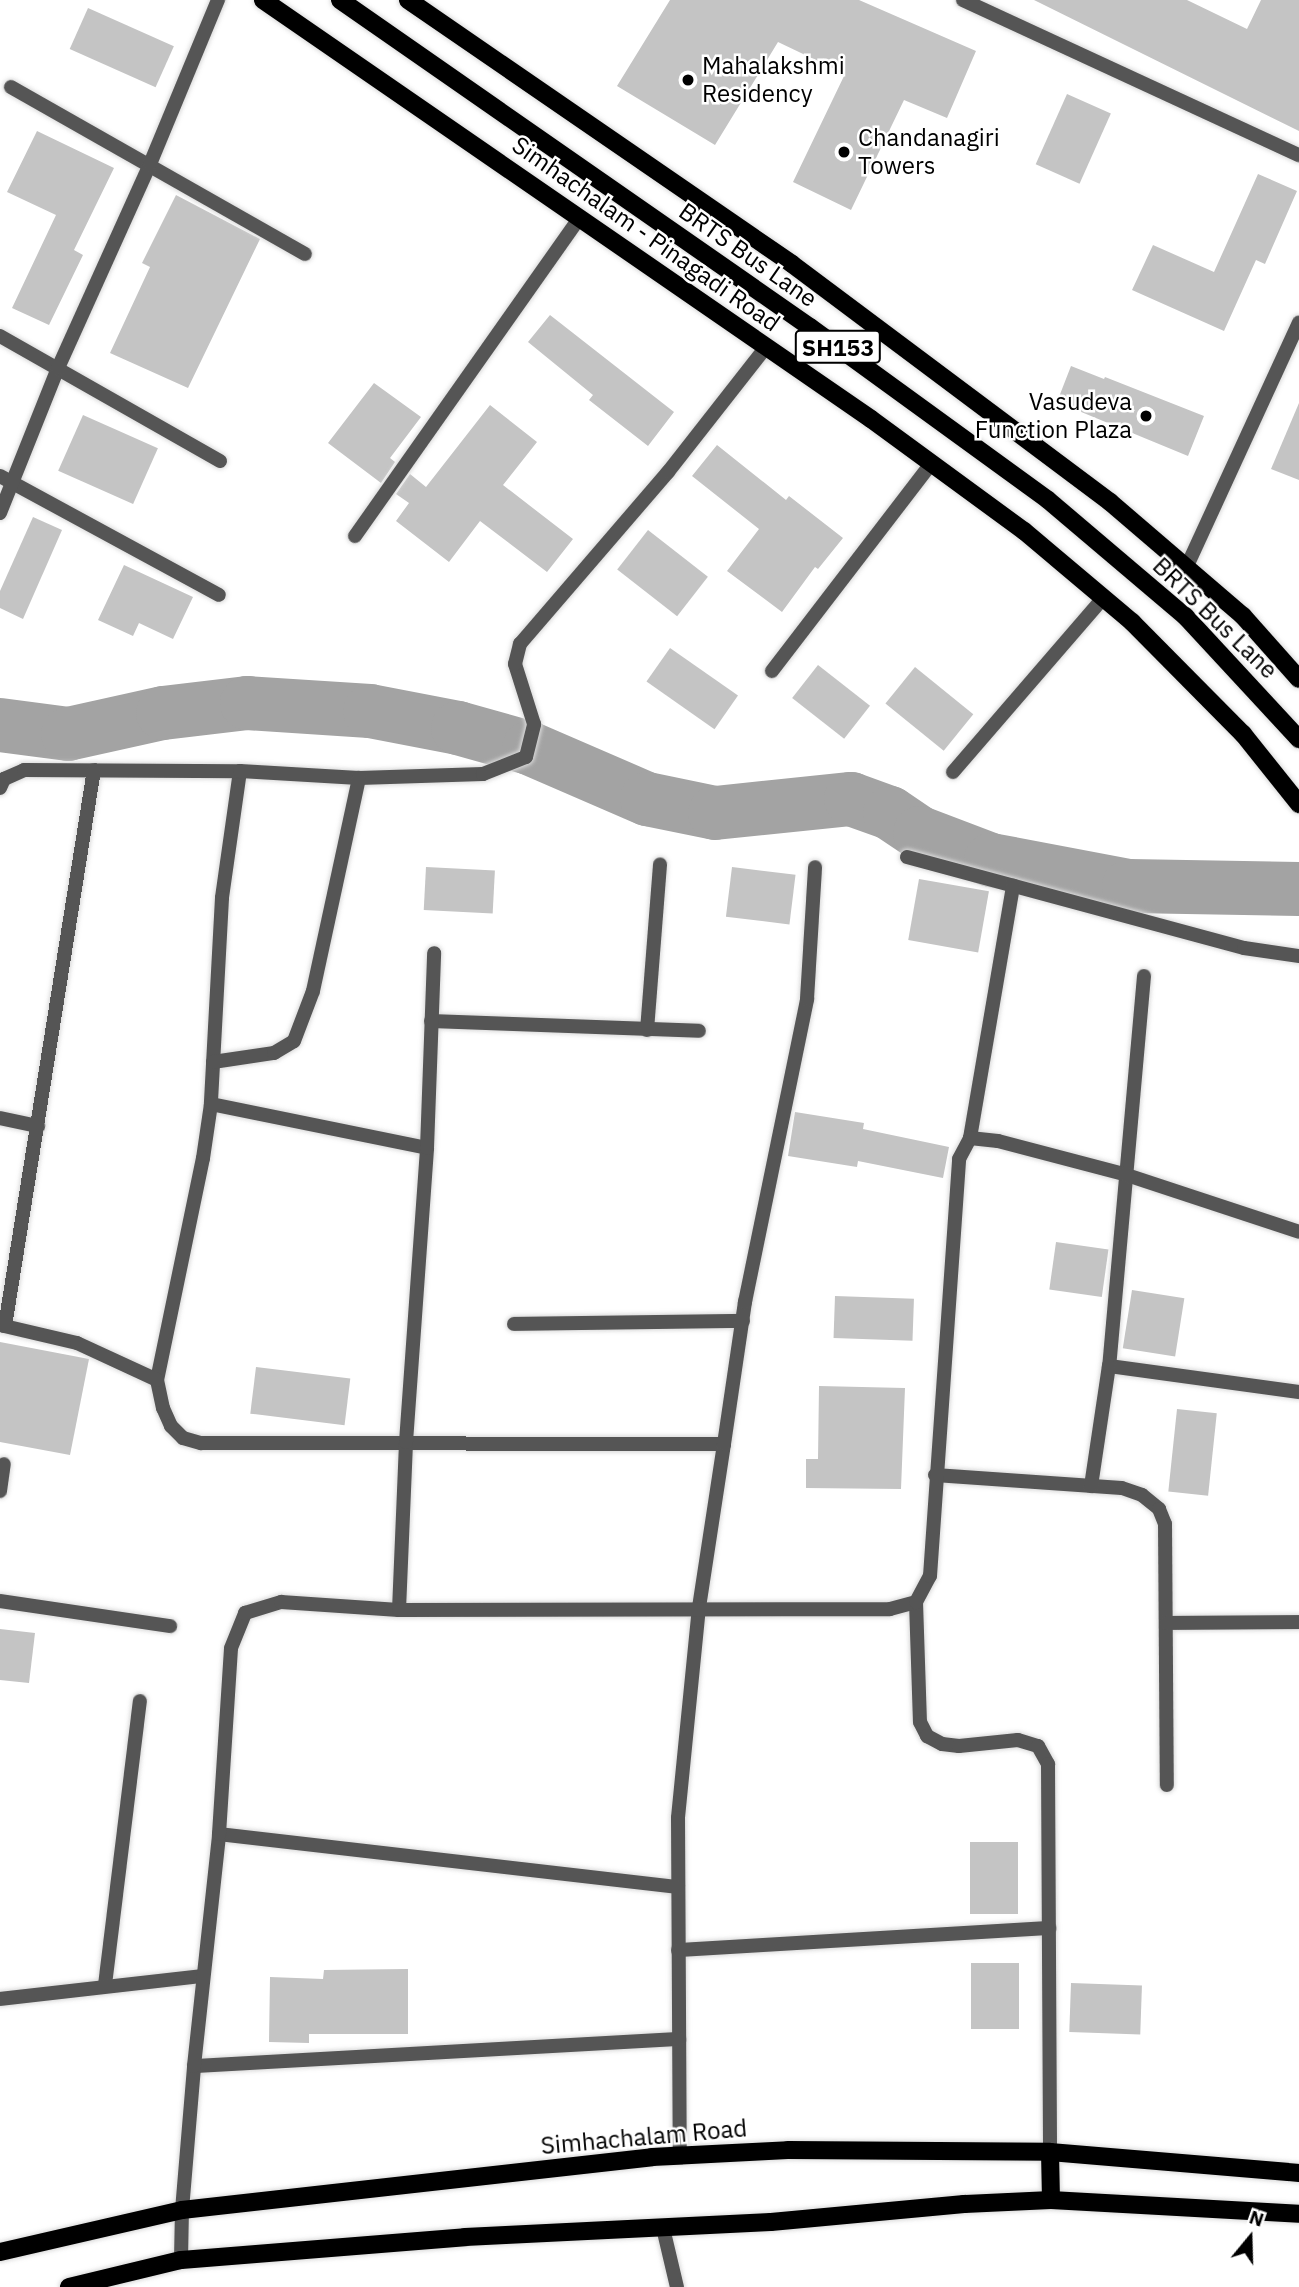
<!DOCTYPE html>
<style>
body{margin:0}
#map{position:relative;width:1299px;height:2287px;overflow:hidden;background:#fff;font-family:"IBM Plex Sans",sans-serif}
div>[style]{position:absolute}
.river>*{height:54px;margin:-27px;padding:0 27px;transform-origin:27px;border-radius:27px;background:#a3a3a3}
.building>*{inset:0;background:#c4c4c4;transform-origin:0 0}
.roads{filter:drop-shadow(0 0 2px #dbdbdb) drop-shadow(0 0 2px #dbdbdb)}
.minor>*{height:14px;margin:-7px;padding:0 7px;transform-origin:7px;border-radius:7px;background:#555}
.primary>*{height:18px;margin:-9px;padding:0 9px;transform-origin:9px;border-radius:9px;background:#000}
.dots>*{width:19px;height:19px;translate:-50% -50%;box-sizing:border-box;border:4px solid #fff;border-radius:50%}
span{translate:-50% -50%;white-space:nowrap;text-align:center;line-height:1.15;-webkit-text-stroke:5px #fff;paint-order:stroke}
.shield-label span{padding:2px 5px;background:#fff;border:2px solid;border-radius:5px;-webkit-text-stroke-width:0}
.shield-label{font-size:23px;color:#000;font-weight:700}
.poi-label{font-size:24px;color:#000}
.left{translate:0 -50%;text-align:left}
.right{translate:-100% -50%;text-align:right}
.street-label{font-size:24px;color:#000}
.north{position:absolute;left:1215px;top:2203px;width:70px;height:70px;-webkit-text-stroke:5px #fff;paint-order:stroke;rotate:19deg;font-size:19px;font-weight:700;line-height:28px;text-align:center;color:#000}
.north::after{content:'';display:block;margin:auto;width:24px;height:32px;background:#000;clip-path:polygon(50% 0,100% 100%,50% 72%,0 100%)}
</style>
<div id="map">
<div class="river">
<i style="left:0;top:725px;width:69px;rotate:7.5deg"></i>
<i style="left:68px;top:734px;width:97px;rotate:-12.5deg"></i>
<i style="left:163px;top:713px;width:85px;rotate:-6.8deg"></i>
<i style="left:247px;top:703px;width:123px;rotate:3.7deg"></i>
<i style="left:370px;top:711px;width:90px;rotate:10.9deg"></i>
<i style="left:458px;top:728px;width:74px;rotate:15.7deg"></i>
<i style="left:529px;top:748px;width:129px;rotate:23.4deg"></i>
<i style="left:647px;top:799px;width:69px;rotate:11.6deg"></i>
<i style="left:715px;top:813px;width:137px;rotate:-5.9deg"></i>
<i style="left:851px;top:799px;width:41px;rotate:19.7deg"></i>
<i style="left:890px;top:813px;width:36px;rotate:34deg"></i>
<i style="left:920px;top:833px;width:76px;rotate:20.8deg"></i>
<i style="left:991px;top:860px;width:140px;rotate:10.7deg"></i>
<i style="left:1129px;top:886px;width:170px;rotate:1deg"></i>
</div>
<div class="building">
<i style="clip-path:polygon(670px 0,859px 0,976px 51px,947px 118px,904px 100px,851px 210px,793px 182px,845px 74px,778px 42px,715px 145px,617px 86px)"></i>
<i style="clip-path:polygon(1034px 0,1187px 0,1247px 29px,1261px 0,1299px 0,1299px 131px)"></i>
<i style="left:88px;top:8px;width:94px;height:45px;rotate:24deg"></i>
<i style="left:1067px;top:94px;width:48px;height:77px;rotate:24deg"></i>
<i style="clip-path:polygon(37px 131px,114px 168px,74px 250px,83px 255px,49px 325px,12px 308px,56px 215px,7px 192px)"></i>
<i style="clip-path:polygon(1258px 174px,1297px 191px,1265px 264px,1256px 260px,1224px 331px,1132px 290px,1153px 245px,1214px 272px)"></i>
<i style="clip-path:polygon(176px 195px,260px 239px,188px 388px,110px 353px,150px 267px,142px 263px)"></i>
<i style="clip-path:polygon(550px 315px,674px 412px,648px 446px,589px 400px,593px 395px,528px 342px)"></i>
<i style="clip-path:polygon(1071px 366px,1104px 379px,1105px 377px,1204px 416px,1188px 456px,1057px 402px)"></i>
<i style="clip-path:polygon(374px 383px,421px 417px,390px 458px,395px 462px,381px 483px,328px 443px)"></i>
<i style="clip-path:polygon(1299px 403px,1299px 480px,1271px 469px)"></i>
<i style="clip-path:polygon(490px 405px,537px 442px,503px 485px,573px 539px,547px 572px,480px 521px,449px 562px,396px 521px,409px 503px,396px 494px,410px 474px,426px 487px)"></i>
<i style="left:83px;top:415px;width:82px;height:61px;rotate:24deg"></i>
<i style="clip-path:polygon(717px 445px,786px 500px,789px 496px,843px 538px,818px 569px,815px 567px,782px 612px,727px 571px,759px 529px,692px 476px)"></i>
<i style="clip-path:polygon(33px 517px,62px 530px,23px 619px,0 608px,0 591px)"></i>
<i style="left:648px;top:530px;width:76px;height:50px;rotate:38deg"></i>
<i style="clip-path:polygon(124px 565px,193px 597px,173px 639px,139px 623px,133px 636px,98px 620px)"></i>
<i style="left:670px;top:648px;width:83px;height:41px;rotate:35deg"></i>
<i style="left:818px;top:665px;width:66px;height:42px;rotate:38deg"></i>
<i style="left:915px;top:667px;width:75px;height:47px;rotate:39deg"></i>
<i style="left:426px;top:867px;width:69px;height:43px;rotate:3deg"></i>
<i style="left:732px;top:867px;width:64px;height:50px;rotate:7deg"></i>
<i style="left:919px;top:879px;width:71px;height:62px;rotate:10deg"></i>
<i style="clip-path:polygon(795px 1112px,864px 1123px,863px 1129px,949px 1147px,943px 1178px,858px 1161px,857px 1167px,788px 1156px)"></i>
<i style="left:1056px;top:1242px;width:53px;height:48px;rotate:8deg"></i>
<i style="left:1132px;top:1290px;width:53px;height:59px;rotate:9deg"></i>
<i style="left:835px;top:1296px;width:79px;height:42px;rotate:2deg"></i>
<i style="clip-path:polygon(0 1342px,89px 1359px,70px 1455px,0 1442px)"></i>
<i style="left:256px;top:1367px;width:95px;height:47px;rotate:7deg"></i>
<i style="clip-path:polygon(819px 1386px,905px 1388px,901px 1489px,806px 1488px,806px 1459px,818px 1459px)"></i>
<i style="left:1177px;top:1409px;width:40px;height:83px;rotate:6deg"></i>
<i style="clip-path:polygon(0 1629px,35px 1633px,29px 1683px,0 1680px)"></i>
<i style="left:970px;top:1842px;width:48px;height:72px"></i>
<i style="left:971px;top:1963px;width:48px;height:66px"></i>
<i style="clip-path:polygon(408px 1969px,408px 2034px,309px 2034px,309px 2043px,269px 2042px,270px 1977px,323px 1979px,324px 1970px)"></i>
<i style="left:1071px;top:1983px;width:71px;height:49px;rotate:2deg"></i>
</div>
<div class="roads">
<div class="minor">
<i style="left:963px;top:0;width:370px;rotate:24.8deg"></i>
<i style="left:11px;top:87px;width:338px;rotate:29.6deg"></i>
<i style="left:0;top:336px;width:253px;rotate:29.6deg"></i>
<i style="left:0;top:476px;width:249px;rotate:28.5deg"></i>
<i style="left:0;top:513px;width:156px;rotate:-68.2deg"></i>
<i style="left:58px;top:368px;width:224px;rotate:-65.7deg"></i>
<i style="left:150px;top:164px;width:178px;rotate:-67.5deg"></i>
<i style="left:355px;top:536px;width:389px;rotate:-54.8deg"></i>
<i style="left:1187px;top:566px;width:268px;rotate:-65.3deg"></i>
<i style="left:772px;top:671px;width:261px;rotate:-52.5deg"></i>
<i style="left:240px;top:771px;width:128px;rotate:98.1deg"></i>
<i style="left:222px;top:898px;width:206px;rotate:93.1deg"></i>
<i style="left:211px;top:1104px;width:55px;rotate:98.4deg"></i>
<i style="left:203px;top:1158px;width:227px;rotate:101.7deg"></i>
<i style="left:157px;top:1380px;width:29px;rotate:78deg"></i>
<i style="left:163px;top:1408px;width:20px;rotate:66deg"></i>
<i style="left:171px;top:1426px;width:17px;rotate:45deg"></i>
<i style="left:183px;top:1438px;width:19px;rotate:16deg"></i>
<i style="left:201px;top:1443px;width:523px;rotate:0.11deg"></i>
<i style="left:724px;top:1444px;width:165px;rotate:98.7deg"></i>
<i style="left:699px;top:1607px;width:212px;rotate:95.7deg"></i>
<i style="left:678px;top:1818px;width:338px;rotate:89.7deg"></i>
<i style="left:953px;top:772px;width:230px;rotate:-49.2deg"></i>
<i style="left:0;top:788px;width:10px;rotate:-66deg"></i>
<i style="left:4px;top:779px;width:22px;rotate:-24deg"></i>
<i style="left:24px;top:770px;width:216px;rotate:0.3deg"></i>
<i style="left:240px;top:771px;width:119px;rotate:3.4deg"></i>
<i style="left:359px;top:778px;width:124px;rotate:-1.8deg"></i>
<i style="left:483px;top:774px;width:46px;rotate:-21.6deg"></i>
<i style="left:526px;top:757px;width:34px;rotate:-76deg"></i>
<i style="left:534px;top:724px;width:63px;rotate:-107.6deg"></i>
<i style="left:515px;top:664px;width:21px;rotate:-76deg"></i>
<i style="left:520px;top:644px;width:227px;rotate:-49.3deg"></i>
<i style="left:668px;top:472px;width:159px;rotate:-51.9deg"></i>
<i style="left:907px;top:857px;width:349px;rotate:15.1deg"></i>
<i style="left:1244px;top:948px;width:56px;rotate:8.3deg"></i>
<i style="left:1144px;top:976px;width:392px;rotate:95.1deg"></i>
<i style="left:1109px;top:1366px;width:192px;rotate:7.8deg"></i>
<i style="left:431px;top:1021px;width:268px;rotate:2.1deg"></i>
<i style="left:647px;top:1030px;width:166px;rotate:-85.5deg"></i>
<i style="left:213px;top:1062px;width:62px;rotate:-8.4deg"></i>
<i style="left:274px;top:1053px;width:23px;rotate:-31deg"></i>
<i style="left:294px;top:1041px;width:53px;rotate:-69.2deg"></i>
<i style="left:313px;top:991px;width:218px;rotate:-77.8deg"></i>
<i style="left:211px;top:1104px;width:220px;rotate:11.5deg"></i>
<i style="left:0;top:1118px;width:39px;rotate:12deg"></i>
<i style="left:970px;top:1138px;width:256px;rotate:-80.3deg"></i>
<i style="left:514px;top:1324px;width:229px;rotate:-0.8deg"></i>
<i style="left:0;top:1325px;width:79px;rotate:13.2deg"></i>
<i style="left:77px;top:1343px;width:88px;rotate:24.8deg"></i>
<i style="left:5px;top:1326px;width:563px;rotate:-80.91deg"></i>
<i style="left:724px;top:1444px;width:144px;rotate:-81.6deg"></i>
<i style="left:745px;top:1302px;width:309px;rotate:-78.4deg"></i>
<i style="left:807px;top:999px;width:132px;rotate:-86.5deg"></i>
<i style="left:935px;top:1475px;width:187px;rotate:4deg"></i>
<i style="left:1122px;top:1488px;width:21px;rotate:19deg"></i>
<i style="left:1142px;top:1495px;width:22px;rotate:39deg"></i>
<i style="left:1159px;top:1509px;width:16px;rotate:68deg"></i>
<i style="left:1165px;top:1524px;width:261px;rotate:89.6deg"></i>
<i style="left:1091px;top:1486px;width:121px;rotate:-81.5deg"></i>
<i style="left:0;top:1491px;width:27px;rotate:-82deg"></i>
<i style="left:0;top:1601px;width:172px;rotate:8.4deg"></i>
<i style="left:916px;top:1602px;width:120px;rotate:88.1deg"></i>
<i style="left:920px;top:1722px;width:16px;rotate:63deg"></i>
<i style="left:927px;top:1736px;width:17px;rotate:28deg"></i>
<i style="left:942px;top:1744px;width:17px;rotate:7deg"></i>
<i style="left:959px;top:1746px;width:59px;rotate:-5.8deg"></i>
<i style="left:1018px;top:1740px;width:21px;rotate:17deg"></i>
<i style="left:1038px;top:1746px;width:21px;rotate:61deg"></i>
<i style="left:1048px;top:1764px;width:388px;rotate:89.7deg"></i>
<i style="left:399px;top:1610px;width:168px;rotate:-87.6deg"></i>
<i style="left:406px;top:1442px;width:295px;rotate:-85.9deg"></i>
<i style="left:427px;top:1148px;width:195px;rotate:-87.9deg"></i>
<i style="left:1166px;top:1623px;width:133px;rotate:-0.4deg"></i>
<i style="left:219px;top:1834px;width:462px;rotate:6.6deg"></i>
<i style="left:678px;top:1950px;width:372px;rotate:-3.4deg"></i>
<i style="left:105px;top:1985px;width:286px;rotate:-83deg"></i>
<i style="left:0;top:1999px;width:204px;rotate:-6.5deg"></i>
<i style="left:194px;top:2066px;width:486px;rotate:-3.2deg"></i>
<i style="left:663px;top:2228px;width:61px;rotate:76.7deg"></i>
<i style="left:181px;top:2260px;width:50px;rotate:-88.9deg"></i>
<i style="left:182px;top:2210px;width:144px;rotate:-85.2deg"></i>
<i style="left:194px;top:2066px;width:233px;rotate:-83.8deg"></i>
<i style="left:219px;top:1834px;width:186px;rotate:-86.3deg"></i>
<i style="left:231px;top:1648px;width:38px;rotate:-68deg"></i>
<i style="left:245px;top:1613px;width:38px;rotate:-17deg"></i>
<i style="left:281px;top:1602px;width:118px;rotate:3.9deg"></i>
<i style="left:399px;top:1610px;width:491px;rotate:-0.1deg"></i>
<i style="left:890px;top:1609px;width:27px;rotate:-15deg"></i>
<i style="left:916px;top:1602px;width:30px;rotate:-62deg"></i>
<i style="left:930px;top:1576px;width:418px;rotate:-86deg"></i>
<i style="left:959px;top:1159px;width:24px;rotate:-62deg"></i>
<i style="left:970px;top:1138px;width:28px;rotate:6deg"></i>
<i style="left:998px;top:1141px;width:130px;rotate:14.7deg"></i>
<i style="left:1124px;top:1174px;width:184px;rotate:18.3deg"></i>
</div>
<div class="primary">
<i style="left:263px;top:0;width:738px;rotate:34.57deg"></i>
<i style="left:871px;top:419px;width:190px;rotate:36.2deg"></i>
<i style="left:1024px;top:531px;width:141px;rotate:40.1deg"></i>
<i style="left:1132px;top:622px;width:158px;rotate:45.3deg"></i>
<i style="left:1243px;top:734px;width:90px;rotate:51.3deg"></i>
<i style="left:340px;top:0;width:573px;rotate:34.83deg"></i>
<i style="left:810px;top:327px;width:294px;rotate:36deg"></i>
<i style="left:1048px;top:500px;width:180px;rotate:40.3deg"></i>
<i style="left:1185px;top:616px;width:168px;rotate:47.2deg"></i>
<i style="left:408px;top:0;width:466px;rotate:34.5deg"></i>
<i style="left:792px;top:264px;width:397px;rotate:36.8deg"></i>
<i style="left:1110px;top:502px;width:175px;rotate:40.6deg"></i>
<i style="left:1243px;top:616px;width:84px;rotate:48.4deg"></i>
<i style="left:1050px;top:2152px;width:48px;rotate:88.8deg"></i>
<i style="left:0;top:2252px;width:187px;rotate:-13deg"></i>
<i style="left:182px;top:2210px;width:473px;rotate:-6.4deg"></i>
<i style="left:652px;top:2157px;width:136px;rotate:-2.9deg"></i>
<i style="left:788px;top:2150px;width:262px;rotate:0.4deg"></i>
<i style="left:1050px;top:2152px;width:250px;rotate:4.8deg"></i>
<i style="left:69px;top:2287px;width:115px;rotate:-13.6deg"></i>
<i style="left:181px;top:2260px;width:285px;rotate:-4.6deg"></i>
<i style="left:465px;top:2237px;width:306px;rotate:-2.8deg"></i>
<i style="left:771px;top:2222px;width:194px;rotate:-5.3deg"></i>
<i style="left:964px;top:2204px;width:87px;rotate:-2.6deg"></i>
<i style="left:1051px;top:2200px;width:248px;rotate:3.2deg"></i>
</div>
</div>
<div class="dots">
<i style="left:688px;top:80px;background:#000"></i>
<i style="left:844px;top:152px;background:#000"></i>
<i style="left:1146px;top:416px;background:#000"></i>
</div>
<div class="shield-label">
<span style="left:838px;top:347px">SH153</span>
</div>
<div class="poi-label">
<span class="left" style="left:702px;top:80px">Mahalakshmi<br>Residency</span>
<span class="left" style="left:858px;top:152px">Chandanagiri<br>Towers</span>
<span class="right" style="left:1132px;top:416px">Vasudeva<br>Function Plaza</span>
</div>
<div class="street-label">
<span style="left:646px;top:234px;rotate:35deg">Simhachalam - Pinagadi Road</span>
<span style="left:748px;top:255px;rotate:35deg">BRTS Bus Lane</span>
<span style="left:1215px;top:618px;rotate:44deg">BRTS Bus Lane</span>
<span style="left:644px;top:2137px;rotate:-5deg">Simhachalam Road</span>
</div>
<div class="north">N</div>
</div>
